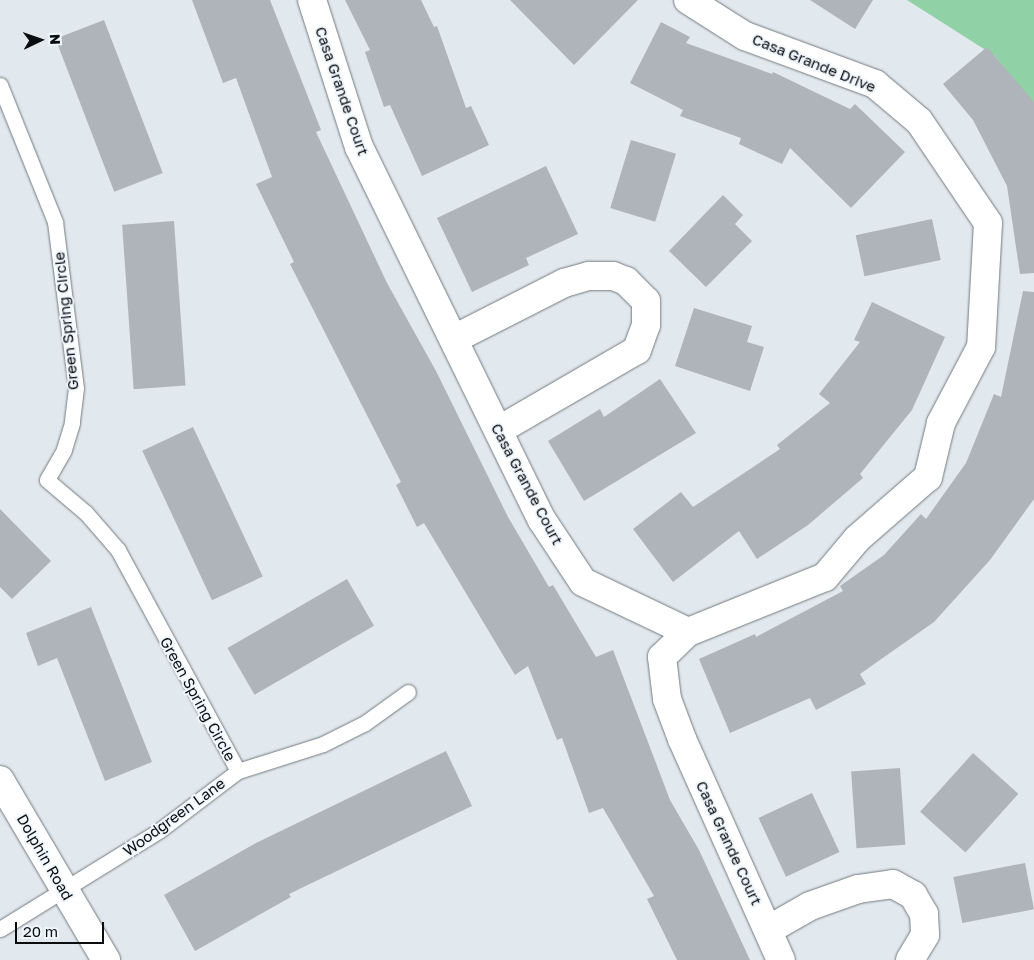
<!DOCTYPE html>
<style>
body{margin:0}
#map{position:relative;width:1034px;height:960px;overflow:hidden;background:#e1e8ee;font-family:"Golos Text",sans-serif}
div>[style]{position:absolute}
.green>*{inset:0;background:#90d1a6}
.building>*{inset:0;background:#aeb4ba;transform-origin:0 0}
.roads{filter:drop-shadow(0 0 1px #737a7f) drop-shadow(0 0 1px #737a7f)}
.service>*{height:15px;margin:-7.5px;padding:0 7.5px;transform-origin:7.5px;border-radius:7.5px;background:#fff}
.minor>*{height:28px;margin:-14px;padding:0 14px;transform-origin:14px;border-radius:14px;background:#fff}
span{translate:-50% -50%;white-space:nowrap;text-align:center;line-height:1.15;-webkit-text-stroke:4px #eff6fc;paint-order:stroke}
.street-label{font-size:15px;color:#0a0c0e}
.north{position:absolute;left:15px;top:15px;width:50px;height:50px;-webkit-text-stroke:4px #eff6fc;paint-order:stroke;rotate:87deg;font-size:14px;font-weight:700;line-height:20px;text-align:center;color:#0a0c0e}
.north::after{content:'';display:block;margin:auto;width:18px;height:22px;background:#0a0c0e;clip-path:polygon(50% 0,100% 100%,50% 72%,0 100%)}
.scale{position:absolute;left:15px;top:922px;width:89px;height:22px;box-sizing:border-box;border:2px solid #0a0c0e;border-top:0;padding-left:6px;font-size:15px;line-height:18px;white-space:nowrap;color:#0a0c0e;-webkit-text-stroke:4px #eff6fc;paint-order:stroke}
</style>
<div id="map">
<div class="green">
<i style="clip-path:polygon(907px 0,1034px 0,1034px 107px,995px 56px)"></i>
</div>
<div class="building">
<i style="clip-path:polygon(192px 0,270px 0,321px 130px,316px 132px,387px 283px,436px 371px,508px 517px,549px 587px,553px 585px,596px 657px,613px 650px,670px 800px,699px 850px,750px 960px,677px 960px,647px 899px,654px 896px,603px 808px,589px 813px,562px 738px,557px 740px,528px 666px,515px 675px,424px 523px,417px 527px,396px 485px,401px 482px,290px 264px,294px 262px,256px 184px,272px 177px,236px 78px,223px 83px)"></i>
<i style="clip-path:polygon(345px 0,421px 0,434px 27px,437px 26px,466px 108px,471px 106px,489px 145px,422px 176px,390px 105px,384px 107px,365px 52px,370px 50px)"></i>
<i style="clip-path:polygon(510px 0,638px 0,574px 65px)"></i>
<i style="clip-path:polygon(810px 0,873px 0,855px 29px)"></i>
<i style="left:104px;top:20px;width:164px;height:52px;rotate:69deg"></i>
<i style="clip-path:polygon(661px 22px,690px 37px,686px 43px,772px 74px,773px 72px,850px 109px,855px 104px,905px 152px,851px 208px,790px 148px,782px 164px,739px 144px,741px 138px,680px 116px,683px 110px,630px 83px)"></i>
<i style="clip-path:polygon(987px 47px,1034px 102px,1034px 273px,1020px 274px,1007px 186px,973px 120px,943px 84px)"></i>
<i style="left:631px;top:140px;width:47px;height:71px;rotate:17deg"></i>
<i style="clip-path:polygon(546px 166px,578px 234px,526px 258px,529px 265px,472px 292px,437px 218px)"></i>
<i style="clip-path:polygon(723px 195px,743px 215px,735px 224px,752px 241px,706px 287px,669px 251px)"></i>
<i style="left:932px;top:219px;width:42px;height:78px;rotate:78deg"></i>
<i style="left:174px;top:221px;width:165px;height:52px;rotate:86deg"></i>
<i style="clip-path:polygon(1023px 291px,1034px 292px,1034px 499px,990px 560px,934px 622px,860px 674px,866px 684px,816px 710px,810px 698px,730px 733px,699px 659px,755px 634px,756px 637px,843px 591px,840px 586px,884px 555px,921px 514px,926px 519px,966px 463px,994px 394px,1001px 397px)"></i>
<i style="clip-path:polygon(872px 302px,945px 337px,912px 410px,860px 474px,863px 478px,808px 525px,757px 559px,739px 531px,673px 582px,633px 529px,681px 492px,693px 507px,780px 449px,777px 445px,830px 403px,819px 394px,860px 342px,854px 340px)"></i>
<i style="clip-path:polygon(694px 308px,752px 326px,747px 342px,764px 347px,750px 391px,675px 366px)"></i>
<i style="clip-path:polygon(660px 379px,696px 433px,584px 501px,548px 441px,600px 409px,604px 417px)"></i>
<i style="left:193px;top:427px;width:165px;height:56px;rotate:65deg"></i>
<i style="clip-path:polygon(0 509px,51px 561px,12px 599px,0 587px)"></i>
<i style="left:347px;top:579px;width:54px;height:138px;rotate:60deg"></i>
<i style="clip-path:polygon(91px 607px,152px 762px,105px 781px,57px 658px,38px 666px,26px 633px)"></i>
<i style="clip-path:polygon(446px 751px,472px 806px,289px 894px,291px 897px,195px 951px,164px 895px,256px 843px)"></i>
<i style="left:973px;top:753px;width:61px;height:79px;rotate:42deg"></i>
<i style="left:900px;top:768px;width:77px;height:49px;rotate:86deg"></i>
<i style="left:812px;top:793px;width:65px;height:59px;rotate:65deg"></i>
<i style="left:1025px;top:863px;width:47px;height:73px;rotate:79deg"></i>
</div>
<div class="roads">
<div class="service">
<i style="left:0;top:85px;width:148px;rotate:68.1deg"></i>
<i style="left:55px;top:222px;width:167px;rotate:82.8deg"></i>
<i style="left:76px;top:388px;width:35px;rotate:97deg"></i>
<i style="left:72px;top:423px;width:28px;rotate:107deg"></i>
<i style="left:64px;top:450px;width:34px;rotate:120deg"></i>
<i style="left:47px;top:480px;width:51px;rotate:40.2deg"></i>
<i style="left:86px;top:513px;width:49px;rotate:49.1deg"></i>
<i style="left:118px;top:550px;width:251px;rotate:61.5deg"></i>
<i style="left:0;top:929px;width:188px;rotate:-31.7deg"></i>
<i style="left:160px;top:830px;width:98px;rotate:-37.1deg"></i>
<i style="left:238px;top:771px;width:89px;rotate:-17.6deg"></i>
<i style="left:323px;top:744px;width:47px;rotate:-26.6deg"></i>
<i style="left:365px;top:723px;width:53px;rotate:-35.8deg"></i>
</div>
<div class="minor">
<i style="left:312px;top:0;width:154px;rotate:72.3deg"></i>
<i style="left:359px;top:147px;width:415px;rotate:63.9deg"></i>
<i style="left:542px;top:520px;width:74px;rotate:56.5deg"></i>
<i style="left:583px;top:582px;width:116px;rotate:25.5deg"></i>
<i style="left:688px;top:0;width:67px;rotate:32.3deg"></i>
<i style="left:745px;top:36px;width:139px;rotate:20.3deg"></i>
<i style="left:875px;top:84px;width:57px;rotate:40.1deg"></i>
<i style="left:919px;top:121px;width:123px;rotate:55.9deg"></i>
<i style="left:988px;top:223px;width:124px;rotate:93.2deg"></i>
<i style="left:981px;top:347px;width:86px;rotate:117.8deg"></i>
<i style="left:941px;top:423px;width:56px;rotate:103.5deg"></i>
<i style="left:928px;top:477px;width:94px;rotate:138.9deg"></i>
<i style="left:857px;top:539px;width:50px;rotate:130.1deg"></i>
<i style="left:825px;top:577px;width:148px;rotate:158.1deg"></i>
<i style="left:688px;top:632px;width:36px;rotate:136deg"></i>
<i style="left:662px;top:657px;width:42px;rotate:83.2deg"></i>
<i style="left:667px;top:699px;width:43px;rotate:69.4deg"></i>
<i style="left:682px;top:739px;width:242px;rotate:65.9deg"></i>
<i style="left:454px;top:339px;width:123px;rotate:-27deg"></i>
<i style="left:564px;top:283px;width:26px;rotate:-16deg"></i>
<i style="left:589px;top:276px;width:24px"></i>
<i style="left:613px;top:276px;width:14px;rotate:21deg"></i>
<i style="left:626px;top:281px;width:28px;rotate:45deg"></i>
<i style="left:646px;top:301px;width:24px;rotate:90deg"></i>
<i style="left:646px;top:325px;width:27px;rotate:110deg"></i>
<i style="left:637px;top:350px;width:160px;rotate:149.9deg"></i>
<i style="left:0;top:780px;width:209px;rotate:59.5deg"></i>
<i style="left:768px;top:930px;width:48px;rotate:-29.7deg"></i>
<i style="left:810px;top:906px;width:51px;rotate:-19.5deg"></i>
<i style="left:858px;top:889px;width:35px;rotate:-8deg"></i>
<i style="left:893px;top:884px;width:23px;rotate:29deg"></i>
<i style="left:913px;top:895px;width:22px;rotate:60deg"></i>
<i style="left:924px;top:914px;width:21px;rotate:87deg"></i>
<i style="left:925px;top:935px;width:29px;rotate:121deg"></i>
</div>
</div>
<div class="street-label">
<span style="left:814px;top:63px;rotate:22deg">Casa Grande Drive</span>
<span style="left:342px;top:91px;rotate:71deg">Casa Grande Court</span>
<span style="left:66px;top:321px;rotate:-96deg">Green Spring Circle</span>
<span style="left:527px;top:484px;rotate:62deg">Casa Grande Court</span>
<span style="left:198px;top:699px;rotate:61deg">Green Spring Circle</span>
<span style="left:174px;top:817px;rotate:-36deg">Woodgreen Lane</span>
<span style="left:729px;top:843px;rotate:65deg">Casa Grande Court</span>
<span style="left:45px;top:857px;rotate:60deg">Dolphin Road</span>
</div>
<div class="north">N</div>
<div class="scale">20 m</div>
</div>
